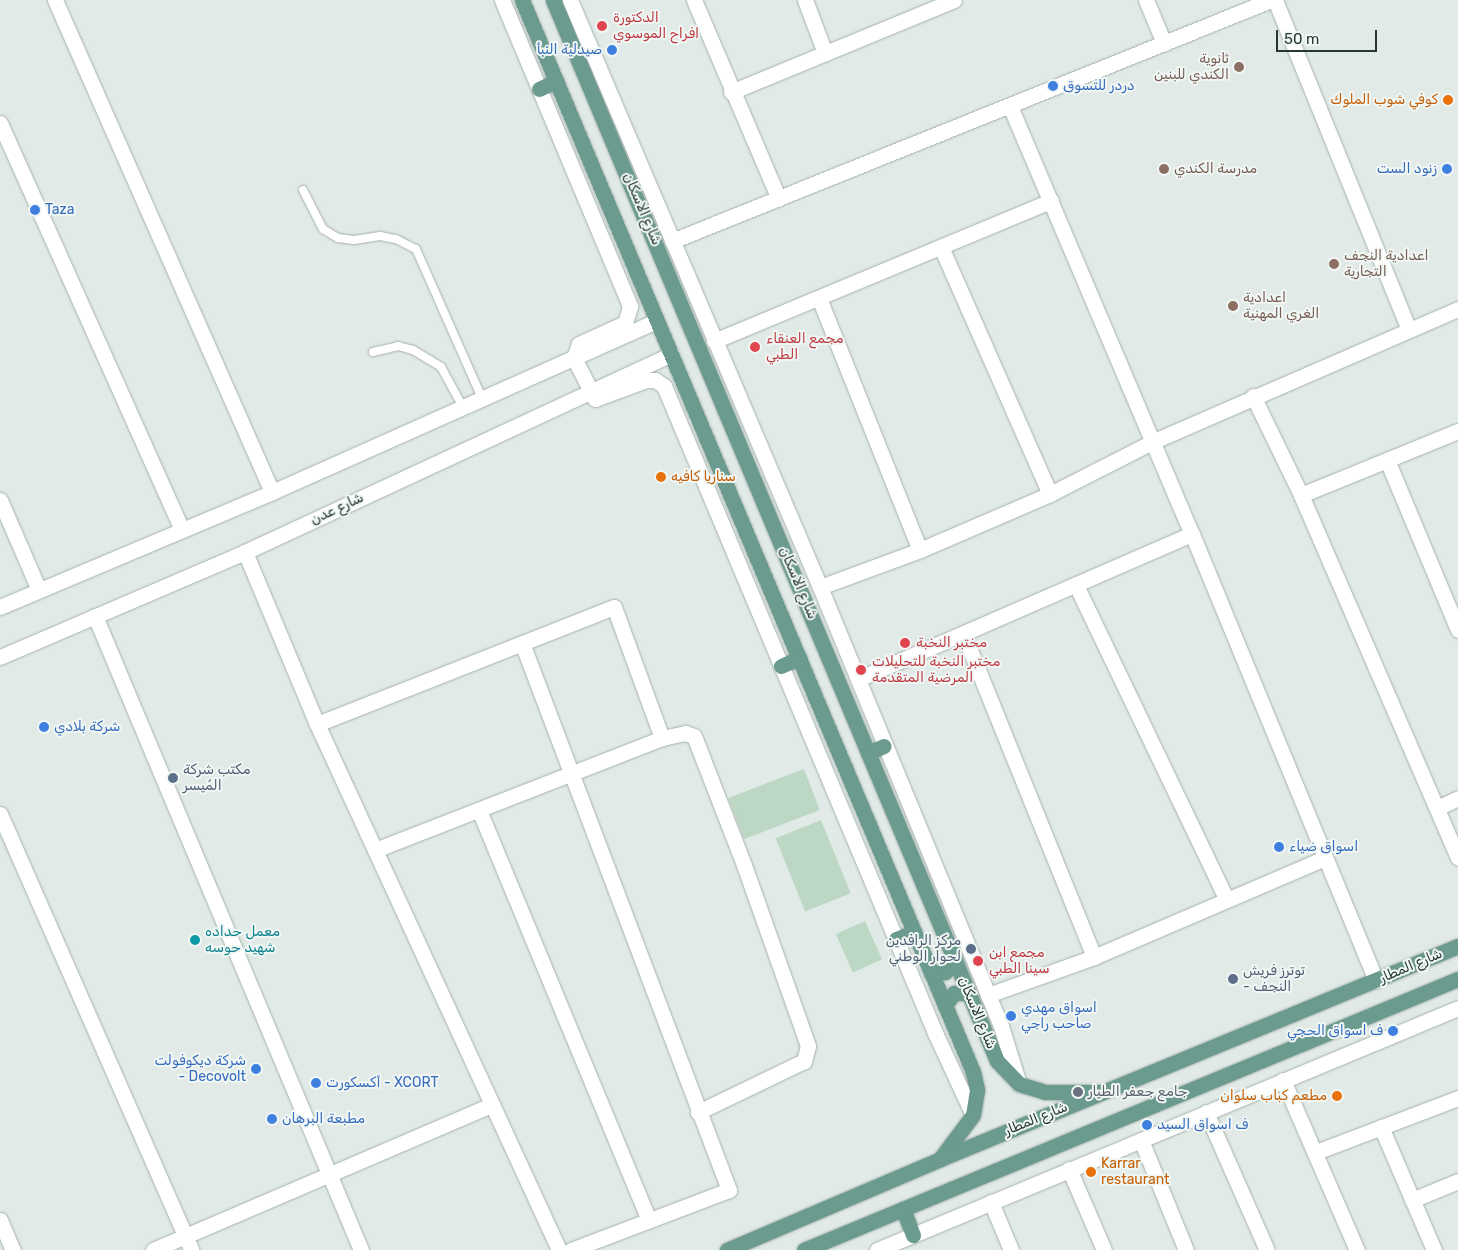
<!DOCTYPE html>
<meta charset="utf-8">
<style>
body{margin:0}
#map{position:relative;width:1458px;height:1250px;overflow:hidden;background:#e1eae6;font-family:Rubik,Vazirmatn,sans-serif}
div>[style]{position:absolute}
.green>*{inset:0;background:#bcd8c4;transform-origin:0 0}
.roads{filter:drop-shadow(0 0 1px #a5b1ad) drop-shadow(0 0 1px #a5b1ad)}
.lane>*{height:8px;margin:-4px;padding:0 4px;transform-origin:4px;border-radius:4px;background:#fff}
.street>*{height:15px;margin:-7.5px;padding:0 7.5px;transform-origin:7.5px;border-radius:7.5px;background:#fff}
.secondary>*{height:15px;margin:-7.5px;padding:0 7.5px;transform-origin:7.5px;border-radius:7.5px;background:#fff}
.primary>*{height:15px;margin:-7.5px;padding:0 7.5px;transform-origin:7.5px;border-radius:7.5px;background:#6b9a8f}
.dots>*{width:14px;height:14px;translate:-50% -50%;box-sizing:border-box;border:2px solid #f1f7f4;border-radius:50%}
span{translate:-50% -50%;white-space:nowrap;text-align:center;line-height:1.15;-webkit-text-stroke:4px #f1f7f4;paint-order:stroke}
.health-label{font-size:14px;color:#be3a42}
.left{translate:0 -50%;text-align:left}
.shop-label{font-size:14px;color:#366cbe}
.right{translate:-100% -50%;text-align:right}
.education-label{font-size:14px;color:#785e54}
.food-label{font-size:14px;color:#c56008}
.street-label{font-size:14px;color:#243833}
.service-label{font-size:14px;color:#4e5e75}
.culture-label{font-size:14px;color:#0d838f}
.worship-label{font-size:14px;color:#5b616d}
.scale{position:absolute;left:1276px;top:30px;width:101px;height:22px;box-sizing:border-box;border:2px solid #243833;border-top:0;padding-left:6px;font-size:15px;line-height:18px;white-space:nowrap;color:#243833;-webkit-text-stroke:4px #f1f7f4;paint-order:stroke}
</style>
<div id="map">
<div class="green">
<i style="left:804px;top:769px;width:44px;height:81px;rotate:69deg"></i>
<i style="left:821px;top:820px;width:79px;height:49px;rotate:68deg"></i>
<i style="left:865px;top:921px;width:42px;height:32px;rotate:66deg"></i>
</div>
<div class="roads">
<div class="lane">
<i style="left:303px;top:190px;width:44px;rotate:62.9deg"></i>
<i style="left:323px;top:229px;width:17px;rotate:31deg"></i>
<i style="left:338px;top:238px;width:16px;rotate:7deg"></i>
<i style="left:354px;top:240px;width:26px;rotate:-9deg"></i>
<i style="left:380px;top:236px;width:16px;rotate:11deg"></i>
<i style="left:396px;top:239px;width:22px;rotate:27deg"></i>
<i style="left:416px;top:249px;width:163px;rotate:66.1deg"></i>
<i style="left:373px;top:352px;width:26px;rotate:-13deg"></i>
<i style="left:398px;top:346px;width:16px;rotate:15deg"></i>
<i style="left:413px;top:350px;width:33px;rotate:31deg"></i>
<i style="left:441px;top:367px;width:46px;rotate:61.2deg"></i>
</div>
<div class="street">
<i style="left:55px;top:0;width:538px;rotate:66.2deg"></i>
<i style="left:694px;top:0;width:216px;rotate:66.9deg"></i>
<i style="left:805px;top:0;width:57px;rotate:69.3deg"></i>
<i style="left:1146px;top:0;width:47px;rotate:67.3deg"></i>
<i style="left:1275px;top:0;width:356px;rotate:67.9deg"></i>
<i style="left:731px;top:92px;width:241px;rotate:-22.4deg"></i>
<i style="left:1010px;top:106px;width:465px;rotate:67deg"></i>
<i style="left:1192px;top:534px;width:483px;rotate:67.6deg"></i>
<i style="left:0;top:123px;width:446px;rotate:65.9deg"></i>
<i style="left:672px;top:241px;width:646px;rotate:-21.92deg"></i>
<i style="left:941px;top:247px;width:270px;rotate:66.2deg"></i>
<i style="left:819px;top:298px;width:271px;rotate:68.2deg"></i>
<i style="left:714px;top:341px;width:365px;rotate:-22.6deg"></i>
<i style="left:574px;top:358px;width:46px;rotate:62.9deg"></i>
<i style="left:595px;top:399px;width:54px;rotate:-20.4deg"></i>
<i style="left:646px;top:380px;width:9px"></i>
<i style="left:655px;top:380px;width:11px;rotate:34deg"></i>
<i style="left:664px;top:386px;width:704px;rotate:67.26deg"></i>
<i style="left:936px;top:1035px;width:88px;rotate:65.2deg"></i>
<i style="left:1253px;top:396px;width:110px;rotate:64.1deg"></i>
<i style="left:1301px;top:495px;width:395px;rotate:66.6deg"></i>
<i style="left:1387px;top:460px;width:184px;rotate:67.3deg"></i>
<i style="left:1301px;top:495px;width:170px;rotate:-22.2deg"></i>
<i style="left:0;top:500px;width:98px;rotate:66.6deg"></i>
<i style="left:245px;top:552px;width:186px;rotate:67.3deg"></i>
<i style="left:317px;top:724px;width:579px;rotate:65.29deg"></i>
<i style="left:1076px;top:585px;width:349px;rotate:64.4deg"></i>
<i style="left:820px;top:587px;width:107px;rotate:-20.3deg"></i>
<i style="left:920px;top:550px;width:142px;rotate:-23.3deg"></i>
<i style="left:1050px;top:494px;width:114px;rotate:-27deg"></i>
<i style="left:1152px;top:442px;width:334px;rotate:-23.5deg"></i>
<i style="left:0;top:607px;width:295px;rotate:-22.9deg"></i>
<i style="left:272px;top:492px;width:420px;rotate:-24deg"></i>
<i style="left:95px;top:616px;width:688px;rotate:67.24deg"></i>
<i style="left:964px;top:635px;width:347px;rotate:68deg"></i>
<i style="left:522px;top:643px;width:585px;rotate:69.27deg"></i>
<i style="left:729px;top:1190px;width:169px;rotate:159.2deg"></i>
<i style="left:0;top:657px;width:267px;rotate:-23.2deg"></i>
<i style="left:245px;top:552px;width:470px;rotate:-24.9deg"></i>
<i style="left:858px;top:679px;width:364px;rotate:-23.5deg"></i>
<i style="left:317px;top:724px;width:319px;rotate:-21.5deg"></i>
<i style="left:614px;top:607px;width:140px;rotate:69.9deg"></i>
<i style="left:1437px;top:808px;width:23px;rotate:-25deg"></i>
<i style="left:479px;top:810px;width:444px;rotate:67.5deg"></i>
<i style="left:0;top:814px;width:476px;rotate:66.3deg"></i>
<i style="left:375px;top:850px;width:308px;rotate:-21.3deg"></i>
<i style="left:662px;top:738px;width:24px;rotate:-12deg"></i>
<i style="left:685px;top:733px;width:9px;rotate:18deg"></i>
<i style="left:694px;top:736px;width:138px;rotate:68.8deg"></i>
<i style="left:744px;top:865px;width:192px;rotate:70.5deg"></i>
<i style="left:808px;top:1046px;width:16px;rotate:105deg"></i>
<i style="left:804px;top:1061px;width:118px;rotate:154.3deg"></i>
<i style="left:988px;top:995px;width:113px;rotate:-19.7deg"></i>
<i style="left:1094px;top:957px;width:251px;rotate:-23.2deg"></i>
<i style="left:1283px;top:1080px;width:185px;rotate:66.5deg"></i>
<i style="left:1206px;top:1112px;width:151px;rotate:66.2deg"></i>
<i style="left:1381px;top:1127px;width:134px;rotate:66.7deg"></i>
<i style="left:1141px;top:1140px;width:119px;rotate:67.8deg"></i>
<i style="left:1316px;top:1152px;width:152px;rotate:-20.8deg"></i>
<i style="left:1069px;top:1169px;width:88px;rotate:66.6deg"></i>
<i style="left:1412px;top:1200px;width:50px;rotate:-22.4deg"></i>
<i style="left:991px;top:1202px;width:52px;rotate:67.4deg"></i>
<i style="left:0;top:1220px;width:33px;rotate:67deg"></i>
<i style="left:153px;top:1250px;width:369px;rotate:-23.2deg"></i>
</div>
<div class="secondary">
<i style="left:502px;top:0;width:332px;rotate:67.3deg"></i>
<i style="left:630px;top:306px;width:18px;rotate:106deg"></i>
<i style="left:625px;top:323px;width:51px;rotate:155.5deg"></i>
<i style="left:579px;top:344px;width:15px;rotate:110deg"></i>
<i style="left:570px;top:0;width:638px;rotate:66.93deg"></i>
<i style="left:820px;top:587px;width:475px;rotate:67.6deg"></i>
<i style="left:1001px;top:1026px;width:61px;rotate:72.8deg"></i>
<i style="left:877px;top:1250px;width:629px;rotate:-22.61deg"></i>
</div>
<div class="primary">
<i style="left:522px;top:0;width:1163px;rotate:67.18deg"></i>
<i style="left:973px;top:1072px;width:18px;rotate:77deg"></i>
<i style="left:977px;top:1090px;width:25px;rotate:99deg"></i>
<i style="left:973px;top:1115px;width:55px;rotate:126.9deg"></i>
<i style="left:553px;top:0;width:1150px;rotate:67.29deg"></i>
<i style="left:997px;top:1061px;width:32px;rotate:46deg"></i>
<i style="left:1019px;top:1084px;width:27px;rotate:17deg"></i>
<i style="left:1045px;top:1092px;width:56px"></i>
<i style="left:539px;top:89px;width:19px;rotate:-25deg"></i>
<i style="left:781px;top:666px;width:20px;rotate:-24deg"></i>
<i style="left:868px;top:753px;width:17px;rotate:-24deg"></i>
<i style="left:896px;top:939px;width:19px;rotate:-21deg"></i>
<i style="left:931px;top:973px;width:14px;rotate:-4deg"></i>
<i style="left:945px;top:972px;width:16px;rotate:-52deg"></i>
<i style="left:945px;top:1005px;width:15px;rotate:-53deg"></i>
<i style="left:954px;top:993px;width:14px"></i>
<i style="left:903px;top:1209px;width:28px;rotate:69deg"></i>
<i style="left:727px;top:1250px;width:232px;rotate:-23.1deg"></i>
<i style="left:940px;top:1159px;width:560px;rotate:-22.35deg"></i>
<i style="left:804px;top:1250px;width:708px;rotate:-22.51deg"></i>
</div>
</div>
<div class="dots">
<i style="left:602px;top:26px;background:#e0444e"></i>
<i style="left:612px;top:50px;background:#3f7fe0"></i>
<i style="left:1239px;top:67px;background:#8d6e63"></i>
<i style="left:1053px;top:86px;background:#3f7fe0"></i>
<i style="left:1448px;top:100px;background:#e8710a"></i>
<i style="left:1164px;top:169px;background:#8d6e63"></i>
<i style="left:1447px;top:169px;background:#3f7fe0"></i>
<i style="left:35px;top:210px;background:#3f7fe0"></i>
<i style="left:1334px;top:264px;background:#8d6e63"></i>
<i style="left:1233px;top:306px;background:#8d6e63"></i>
<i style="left:755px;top:347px;background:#e0444e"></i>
<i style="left:661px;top:477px;background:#e8710a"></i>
<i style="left:905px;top:643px;background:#e0444e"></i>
<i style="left:861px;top:670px;background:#e0444e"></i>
<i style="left:44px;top:727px;background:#3f7fe0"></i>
<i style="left:173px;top:778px;background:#5c6f8a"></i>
<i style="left:1279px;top:847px;background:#3f7fe0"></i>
<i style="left:195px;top:940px;background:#0f9aa8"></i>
<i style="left:971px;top:949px;background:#5c6f8a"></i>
<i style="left:978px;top:961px;background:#e0444e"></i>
<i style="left:1233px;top:979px;background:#5c6f8a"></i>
<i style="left:1011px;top:1016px;background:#3f7fe0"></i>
<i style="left:1393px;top:1031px;background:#3f7fe0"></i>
<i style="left:256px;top:1069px;background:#3f7fe0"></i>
<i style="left:316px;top:1083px;background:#3f7fe0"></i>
<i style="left:1078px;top:1092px;background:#6b7280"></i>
<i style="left:1337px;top:1096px;background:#e8710a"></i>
<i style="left:272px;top:1119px;background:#3f7fe0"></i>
<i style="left:1147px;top:1125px;background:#3f7fe0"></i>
<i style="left:1091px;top:1172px;background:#e8710a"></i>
</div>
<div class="health-label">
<span class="left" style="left:613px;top:26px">الدكتورة<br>افراح الموسوي</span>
<span class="left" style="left:766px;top:347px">مجمع العنقاء<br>الطبي</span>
<span class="left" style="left:916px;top:643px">مختبر النخبة</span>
<span class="left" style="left:872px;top:670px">مختبر النخبة للتحليلات<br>المرضية المتقدمة</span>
<span class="left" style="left:989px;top:961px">مجمع ابن<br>سينا الطبي</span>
</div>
<div class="shop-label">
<span class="right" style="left:602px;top:50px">صيدلية النبأ</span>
<span class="left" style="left:1063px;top:86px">دردر للتسوق</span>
<span class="right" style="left:1437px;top:169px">زنود الست</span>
<span class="left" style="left:45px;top:210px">Taza</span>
<span class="left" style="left:54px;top:727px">شركة بلادي</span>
<span class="left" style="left:1289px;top:847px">اسواق ضياء</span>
<span class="left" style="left:1021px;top:1016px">اسواق مهدي<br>صاحب راجي</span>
<span class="right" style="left:1383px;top:1031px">ف اسواق الحجي</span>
<span class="right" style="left:246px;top:1069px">شركة ديكوفولت<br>- Decovolt</span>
<span class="left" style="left:326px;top:1083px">أكسكورت - XCORT</span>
<span class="left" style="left:282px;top:1119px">مطبعة البرهان</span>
<span class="left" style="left:1157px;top:1125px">ف اسواق السيد</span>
</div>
<div class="education-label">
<span class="right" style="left:1229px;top:67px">ثانوية<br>الكندي للبنين</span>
<span class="left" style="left:1174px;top:169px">مدرسة الكندي</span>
<span class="left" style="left:1344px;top:264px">اعدادية النجف<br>التجارية</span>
<span class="left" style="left:1243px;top:306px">اعدادية<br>الغري المهنية</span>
</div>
<div class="food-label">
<span class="right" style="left:1438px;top:100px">كوفي شوب الملوك</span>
<span class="left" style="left:671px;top:477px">سناريا كافيه</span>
<span class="right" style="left:1327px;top:1096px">مطعم كباب سلوان</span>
<span class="left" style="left:1101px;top:1172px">Karrar<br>restaurant</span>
</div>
<div class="street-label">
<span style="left:642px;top:209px;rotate:67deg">شارع الاسكان</span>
<span style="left:337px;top:509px;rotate:-25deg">شارع عدن</span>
<span style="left:798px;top:583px;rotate:67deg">شارع الاسكان</span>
<span style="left:1411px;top:966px;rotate:-23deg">شارع المطار</span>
<span style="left:977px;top:1013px;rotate:67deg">شارع الاسكان</span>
<span style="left:1036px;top:1119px;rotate:-22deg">شارع المطار</span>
</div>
<div class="service-label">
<span class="left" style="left:183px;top:778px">مكتب شركة<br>المُيسر</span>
<span class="right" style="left:961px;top:949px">مركز الرافدين<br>لحوار الوطني</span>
<span class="left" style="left:1243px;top:979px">توترز فريش<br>- النجف</span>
</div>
<div class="culture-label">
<span class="left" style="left:205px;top:940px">معمل حداده<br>شهيد حوسه</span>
</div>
<div class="worship-label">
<span class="left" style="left:1088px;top:1092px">جامع جعفر الطيار</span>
</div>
<div class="scale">50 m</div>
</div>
